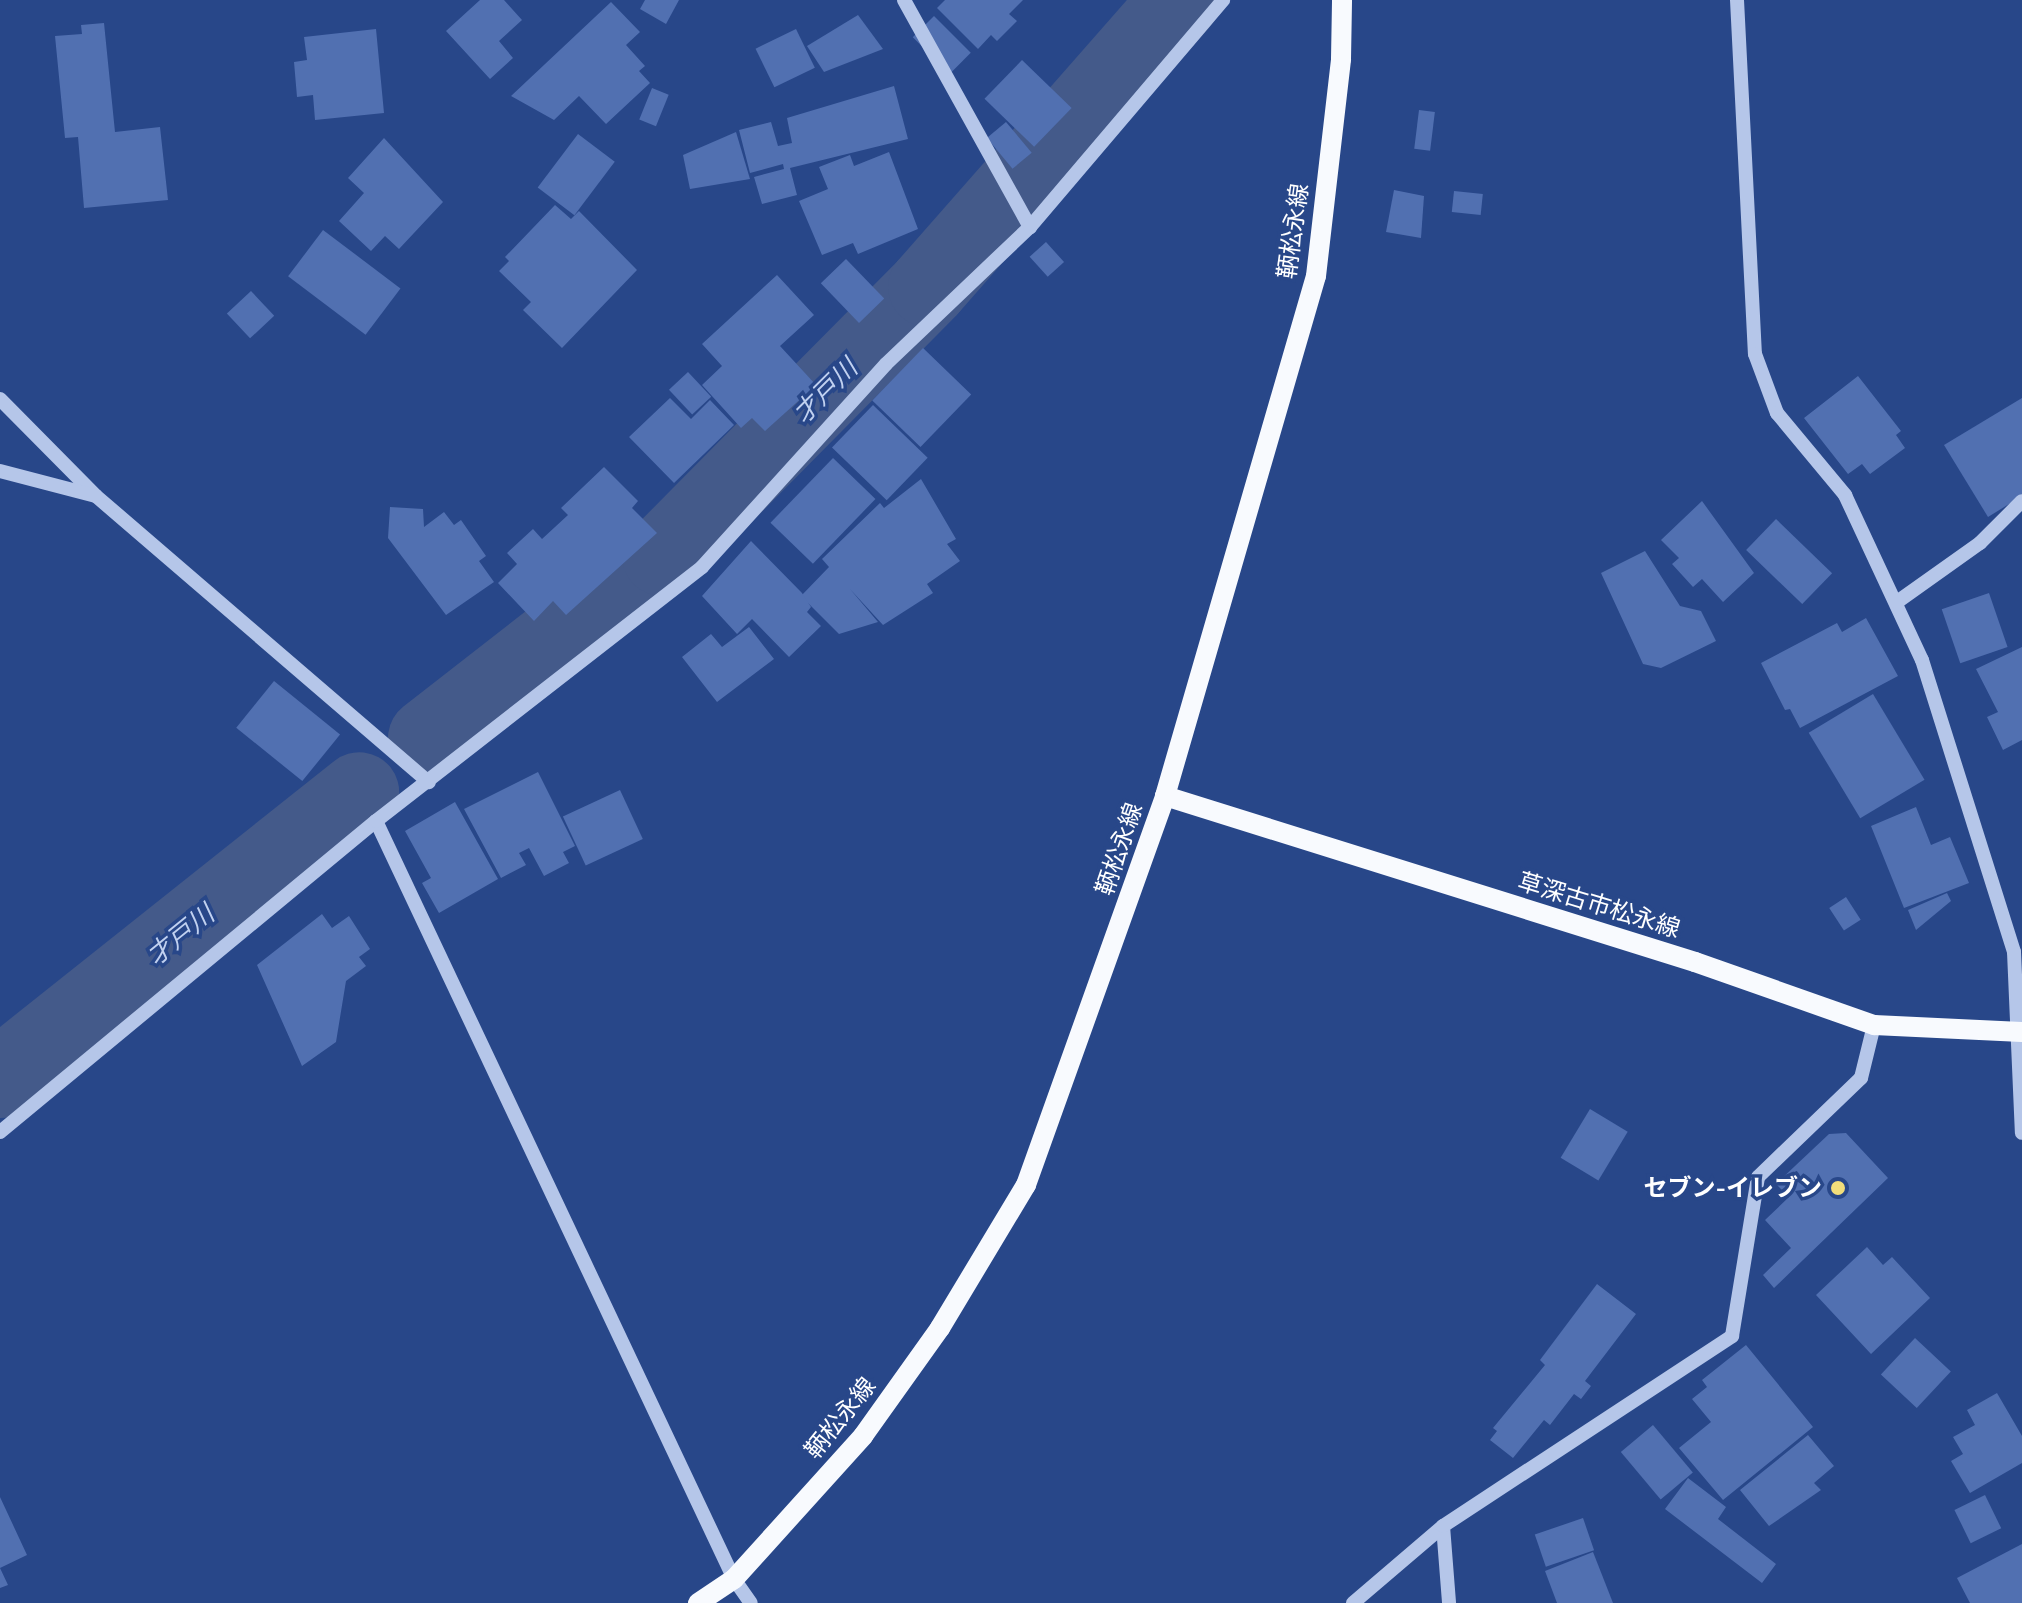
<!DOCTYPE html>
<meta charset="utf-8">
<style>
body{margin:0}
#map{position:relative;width:2022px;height:1603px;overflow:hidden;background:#284789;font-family:Mulish,"Noto Sans JP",sans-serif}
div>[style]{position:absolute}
.river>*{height:80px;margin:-40px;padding:0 40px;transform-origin:40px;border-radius:40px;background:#445a8a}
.building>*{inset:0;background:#5170b1;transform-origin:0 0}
.minor>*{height:14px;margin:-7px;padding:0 7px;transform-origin:7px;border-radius:7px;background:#b5c6e9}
.major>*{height:20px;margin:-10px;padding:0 10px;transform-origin:10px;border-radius:10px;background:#f8fafe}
.dots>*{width:22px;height:22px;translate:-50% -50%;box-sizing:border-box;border:4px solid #284789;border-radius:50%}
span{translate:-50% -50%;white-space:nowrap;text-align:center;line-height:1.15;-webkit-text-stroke:7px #284789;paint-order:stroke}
.street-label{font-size:24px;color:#fff}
.poi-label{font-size:24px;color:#fff;font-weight:700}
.right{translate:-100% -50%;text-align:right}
.water-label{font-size:26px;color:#c1d1f0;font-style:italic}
</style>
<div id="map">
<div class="river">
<i style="left:428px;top:738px;width:296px;rotate:-37.9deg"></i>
<i style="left:662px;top:556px;width:378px;rotate:-45.3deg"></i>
<i style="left:928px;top:287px;width:382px;rotate:-48.7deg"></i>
<i style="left:0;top:1078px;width:459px;rotate:-38.5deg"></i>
</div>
<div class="building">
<i style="clip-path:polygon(480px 0,504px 0,522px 20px,499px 41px,513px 58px,490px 79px,446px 31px)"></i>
<i style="clip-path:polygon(645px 0,679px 0,666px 24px,640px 9px)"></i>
<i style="clip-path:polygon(945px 0,1023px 0,1009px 14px,1017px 21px,997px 41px,991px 35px,978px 49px,937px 8px)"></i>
<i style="clip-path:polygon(611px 2px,640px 32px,626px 45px,645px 66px,639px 71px,650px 83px,606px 124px,579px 96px,554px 120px,511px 96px)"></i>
<i style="clip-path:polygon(858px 15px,883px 49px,824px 72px,807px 46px)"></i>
<i style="left:934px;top:16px;width:52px;height:30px;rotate:45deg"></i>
<i style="clip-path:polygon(104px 23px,115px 132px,160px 127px,168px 200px,84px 208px,78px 137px,65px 138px,55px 36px,82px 34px,81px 25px)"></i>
<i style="clip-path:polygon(376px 29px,384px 113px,315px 120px,313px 95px,297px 97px,294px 62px,307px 60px,304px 37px)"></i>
<i style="left:796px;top:29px;width:43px;height:45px;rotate:64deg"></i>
<i style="left:1022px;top:60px;width:69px;height:54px;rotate:44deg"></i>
<i style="clip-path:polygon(894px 86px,908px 139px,790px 168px,797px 195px,762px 204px,754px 177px,784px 169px,783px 164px,750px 173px,739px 130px,771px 122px,778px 146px,792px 143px,787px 118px)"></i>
<i style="left:652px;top:88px;width:18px;height:34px;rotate:22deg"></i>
<i style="left:1419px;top:110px;width:16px;height:39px;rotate:7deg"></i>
<i style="left:1006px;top:122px;width:40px;height:25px;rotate:50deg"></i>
<i style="clip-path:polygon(736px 132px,750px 179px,690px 189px,683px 155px)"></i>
<i style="left:578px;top:134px;width:46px;height:67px;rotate:37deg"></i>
<i style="clip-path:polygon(384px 138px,443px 202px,399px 249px,385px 236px,371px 251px,339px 221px,364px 193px,348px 178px)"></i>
<i style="clip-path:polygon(889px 152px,918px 229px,858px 254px,853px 243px,822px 255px,799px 201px,828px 189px,819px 167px,850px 155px,854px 166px)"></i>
<i style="clip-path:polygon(1394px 190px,1424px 196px,1421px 238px,1386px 232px)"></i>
<i style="left:1454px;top:191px;width:29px;height:21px;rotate:6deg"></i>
<i style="clip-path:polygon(555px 205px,571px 219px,579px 211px,637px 270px,562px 348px,523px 310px,531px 302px,499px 271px,509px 261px,505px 257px)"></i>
<i style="left:323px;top:230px;width:97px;height:58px;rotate:37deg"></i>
<i style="left:1046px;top:242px;width:27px;height:22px;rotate:48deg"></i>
<i style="left:846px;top:259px;width:55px;height:35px;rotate:46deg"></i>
<i style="clip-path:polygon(777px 275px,814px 315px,780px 346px,816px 385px,765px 431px,752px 418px,741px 428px,702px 385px,722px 366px,702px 344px)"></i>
<i style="left:251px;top:291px;width:34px;height:33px;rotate:47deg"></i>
<i style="left:923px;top:348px;width:67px;height:73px;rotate:44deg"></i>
<i style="left:688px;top:372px;width:34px;height:26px;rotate:47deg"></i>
<i style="clip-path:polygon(1858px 376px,1901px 431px,1896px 435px,1905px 448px,1870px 474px,1862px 464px,1848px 474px,1804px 418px)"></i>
<i style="clip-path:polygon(670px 398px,691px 419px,710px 400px,734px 425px,674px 483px,629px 437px)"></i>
<i style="clip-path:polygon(2022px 398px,2022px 496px,1988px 517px,1944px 445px)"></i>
<i style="left:873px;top:405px;width:76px;height:59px;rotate:44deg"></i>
<i style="left:833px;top:458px;width:59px;height:90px;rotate:44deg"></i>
<i style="clip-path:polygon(604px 467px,638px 501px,632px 508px,657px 533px,566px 615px,553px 601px,534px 621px,498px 583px,517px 564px,507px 553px,533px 529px,542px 539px,568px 515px,561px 508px)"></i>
<i style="clip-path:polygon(921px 479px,956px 539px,947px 544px,960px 561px,927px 584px,933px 593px,883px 625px,850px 589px,878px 622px,839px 634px,801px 596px,829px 567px,822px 559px,880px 503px,884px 508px)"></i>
<i style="clip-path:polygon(1702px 501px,1754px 573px,1723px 602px,1702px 579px,1693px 587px,1672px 564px,1679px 558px,1661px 540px)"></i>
<i style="clip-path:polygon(390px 507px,423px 509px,424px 527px,444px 512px,454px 525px,461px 520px,486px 556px,479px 561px,494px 582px,446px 615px,388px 538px)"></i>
<i style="left:1776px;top:519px;width:78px;height:43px;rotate:44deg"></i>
<i style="clip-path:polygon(751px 541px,802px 593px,811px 607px,807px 612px,821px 626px,789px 657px,752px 619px,737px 634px,702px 596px)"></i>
<i style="clip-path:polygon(1645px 551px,1680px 606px,1701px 611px,1716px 641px,1661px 668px,1643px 664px,1601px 573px)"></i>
<i style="left:1989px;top:593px;width:57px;height:50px;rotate:71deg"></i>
<i style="clip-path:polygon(1866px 618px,1898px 676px,1800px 728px,1790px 709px,1785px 710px,1761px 663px,1837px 623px,1842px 632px)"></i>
<i style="clip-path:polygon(749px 627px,774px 659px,717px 702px,682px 657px,711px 634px,722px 647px)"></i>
<i style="clip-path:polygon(2022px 647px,2022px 740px,2003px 750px,1987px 717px,1998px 712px,1976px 669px)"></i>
<i style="left:274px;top:681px;width:85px;height:60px;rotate:39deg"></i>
<i style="left:1873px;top:694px;width:100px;height:75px;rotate:59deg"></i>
<i style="clip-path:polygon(538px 772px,575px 846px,563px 852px,569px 863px,544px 876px,529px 848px,519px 853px,526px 865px,501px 878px,464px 809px)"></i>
<i style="left:620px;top:790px;width:54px;height:63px;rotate:65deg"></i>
<i style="clip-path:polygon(455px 802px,498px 879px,439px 913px,422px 883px,431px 878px,405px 831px)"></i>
<i style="clip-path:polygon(1916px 807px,1931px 845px,1950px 837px,1969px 883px,1904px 908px,1871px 826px)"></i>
<i style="clip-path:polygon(1947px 893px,1951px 901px,1916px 930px,1908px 910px)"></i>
<i style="left:1846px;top:897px;width:27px;height:20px;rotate:57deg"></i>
<i style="clip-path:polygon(322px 914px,332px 928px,349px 916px,370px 949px,359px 957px,366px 966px,346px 981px,336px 1042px,302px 1066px,257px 965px)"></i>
<i style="left:1590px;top:1109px;width:44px;height:57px;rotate:31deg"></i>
<i style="clip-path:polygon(1846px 1133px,1888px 1178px,1774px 1288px,1763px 1275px,1791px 1248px,1765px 1220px,1789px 1197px,1776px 1184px,1829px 1134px)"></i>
<i style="clip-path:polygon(1867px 1247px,1883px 1265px,1892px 1257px,1930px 1298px,1871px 1354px,1816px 1295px)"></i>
<i style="clip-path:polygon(1597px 1284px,1636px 1314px,1585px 1381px,1591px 1386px,1581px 1399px,1574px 1394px,1550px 1425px,1544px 1420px,1513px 1458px,1490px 1440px,1497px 1431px,1493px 1428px,1545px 1365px,1540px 1360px)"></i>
<i style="left:1915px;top:1338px;width:49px;height:50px;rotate:43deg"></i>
<i style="clip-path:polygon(1746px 1345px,1813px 1427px,1723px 1500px,1679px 1448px,1711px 1422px,1692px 1399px,1707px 1387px,1702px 1380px)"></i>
<i style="clip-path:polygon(1997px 1393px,2022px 1436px,2022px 1463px,1970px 1493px,1951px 1461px,1963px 1454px,1953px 1437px,1975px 1425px,1967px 1410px)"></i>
<i style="left:1653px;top:1425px;width:62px;height:42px;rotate:50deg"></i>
<i style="clip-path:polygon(1808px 1435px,1834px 1466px,1814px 1483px,1821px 1490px,1769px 1526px,1740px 1490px)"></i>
<i style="clip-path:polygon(1688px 1478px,1726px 1507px,1718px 1519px,1776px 1564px,1762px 1583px,1665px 1509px)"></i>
<i style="left:1985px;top:1495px;width:37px;height:34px;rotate:64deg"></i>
<i style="clip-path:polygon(0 1497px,27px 1555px,0 1568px,8px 1585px,0 1588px)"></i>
<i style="left:1583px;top:1518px;width:34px;height:51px;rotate:71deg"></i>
<i style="clip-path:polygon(2022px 1544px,2022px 1603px,1970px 1603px,1957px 1578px)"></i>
<i style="clip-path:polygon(1593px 1552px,1613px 1603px,1557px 1603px,1545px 1571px)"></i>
</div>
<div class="minor">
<i style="left:904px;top:0;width:260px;rotate:61deg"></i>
<i style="left:1737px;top:0;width:354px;rotate:87.1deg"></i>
<i style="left:1755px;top:354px;width:63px;rotate:69.6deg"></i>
<i style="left:1777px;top:413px;width:107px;rotate:50.3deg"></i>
<i style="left:1845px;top:495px;width:182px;rotate:65deg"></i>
<i style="left:1922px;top:660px;width:306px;rotate:72.5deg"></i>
<i style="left:2014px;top:952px;width:181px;rotate:87.5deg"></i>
<i style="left:0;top:399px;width:136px;rotate:45.3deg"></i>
<i style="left:96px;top:496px;width:439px;rotate:40.7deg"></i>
<i style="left:0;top:471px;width:99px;rotate:14.6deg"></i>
<i style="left:1897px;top:602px;width:102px;rotate:-35.4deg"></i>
<i style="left:1980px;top:543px;width:59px;rotate:-45deg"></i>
<i style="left:376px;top:821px;width:838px;rotate:64.72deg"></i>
<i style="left:734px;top:1579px;width:29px;rotate:55deg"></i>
<i style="left:0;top:1132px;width:488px;rotate:-39.6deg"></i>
<i style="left:376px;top:821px;width:413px;rotate:-37.9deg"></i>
<i style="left:702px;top:567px;width:274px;rotate:-47.8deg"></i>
<i style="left:886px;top:364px;width:199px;rotate:-43.6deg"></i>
<i style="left:1030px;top:227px;width:298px;rotate:-49.6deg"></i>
<i style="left:1443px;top:1526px;width:77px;rotate:85.5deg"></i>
<i style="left:1353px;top:1603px;width:118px;rotate:-40.5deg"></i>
<i style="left:1443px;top:1526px;width:346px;rotate:-33.3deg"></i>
<i style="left:1732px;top:1336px;width:161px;rotate:-80.7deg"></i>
<i style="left:1758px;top:1177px;width:143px;rotate:-43.9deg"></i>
<i style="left:1861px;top:1078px;width:55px;rotate:-76.2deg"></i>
</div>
<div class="major">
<i style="left:1165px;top:796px;width:555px;rotate:17.39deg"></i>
<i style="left:1695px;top:962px;width:190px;rotate:19.4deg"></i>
<i style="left:1874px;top:1025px;width:148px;rotate:2.7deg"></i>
<i style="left:698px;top:1603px;width:43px;rotate:-33.7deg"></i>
<i style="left:734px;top:1579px;width:193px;rotate:-47.9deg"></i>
<i style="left:863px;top:1436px;width:133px;rotate:-54.5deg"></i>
<i style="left:940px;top:1328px;width:167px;rotate:-59deg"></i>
<i style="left:1026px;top:1185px;width:413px;rotate:-70.3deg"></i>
<i style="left:1165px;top:796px;width:541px;rotate:-73.81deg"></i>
<i style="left:1316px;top:276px;width:218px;rotate:-83.4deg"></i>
<i style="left:1341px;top:59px;width:59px;rotate:-89deg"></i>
</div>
<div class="dots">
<i style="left:1838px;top:1188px;background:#f1dd7b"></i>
</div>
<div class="street-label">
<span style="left:1293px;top:231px;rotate:-82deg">鞆松永線</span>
<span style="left:1119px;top:849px;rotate:-71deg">鞆松永線</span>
<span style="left:1599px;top:905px;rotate:17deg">草深古市松永線</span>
<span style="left:840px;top:1418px;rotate:-51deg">鞆松永線</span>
</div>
<div class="poi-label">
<span class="right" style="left:1822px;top:1188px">セブン-イレブン</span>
</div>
<div class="water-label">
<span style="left:825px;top:391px;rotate:-45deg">才戸川</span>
<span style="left:180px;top:935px;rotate:-39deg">才戸川</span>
</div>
</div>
